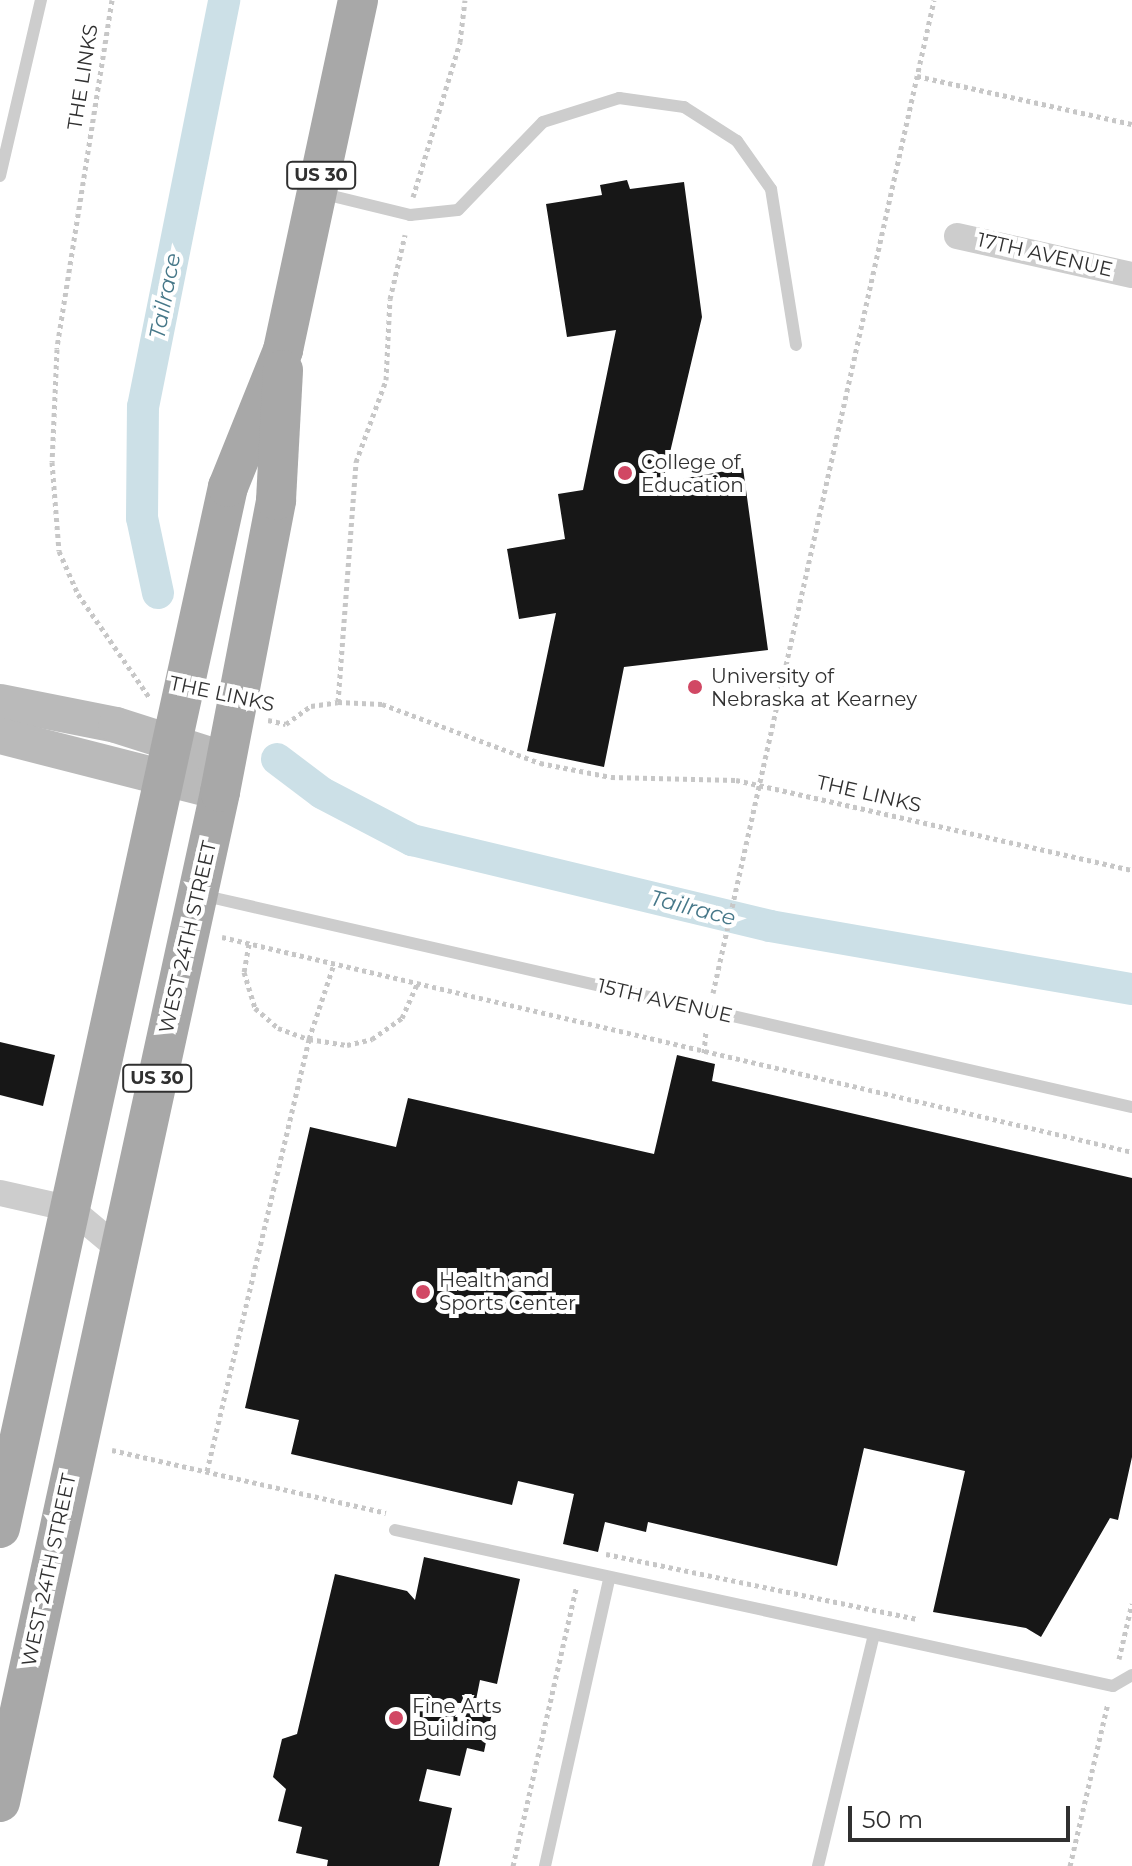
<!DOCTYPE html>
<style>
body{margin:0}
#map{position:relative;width:1132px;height:1866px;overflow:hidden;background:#fff;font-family:Montserrat,sans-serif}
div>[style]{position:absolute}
.canal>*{height:32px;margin:-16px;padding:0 16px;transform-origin:16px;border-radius:16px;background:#cce0e7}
.building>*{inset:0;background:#171717}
.path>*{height:5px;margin-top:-2.5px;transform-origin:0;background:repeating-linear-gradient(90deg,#c7c7c7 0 4px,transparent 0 8px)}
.lane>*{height:12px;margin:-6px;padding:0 6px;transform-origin:6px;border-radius:6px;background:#cdcdcd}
.street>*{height:26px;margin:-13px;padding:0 13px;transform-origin:13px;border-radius:13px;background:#cdcdcd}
.secondary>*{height:36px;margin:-18px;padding:0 18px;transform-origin:18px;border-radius:18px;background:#bababa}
.primary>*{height:40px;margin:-20px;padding:0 20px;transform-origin:20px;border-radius:20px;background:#a8a8a8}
.dots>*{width:22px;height:22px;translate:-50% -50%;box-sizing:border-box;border:4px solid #fff;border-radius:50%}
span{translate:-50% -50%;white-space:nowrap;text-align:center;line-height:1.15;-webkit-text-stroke:8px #fff;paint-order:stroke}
.shield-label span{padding:2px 6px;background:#fff;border:2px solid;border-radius:6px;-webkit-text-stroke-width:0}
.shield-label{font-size:18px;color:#303030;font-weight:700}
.street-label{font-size:20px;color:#303030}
.poi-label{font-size:20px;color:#303030}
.left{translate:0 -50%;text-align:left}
.water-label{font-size:22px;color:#477889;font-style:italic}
.scale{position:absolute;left:848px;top:1806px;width:222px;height:36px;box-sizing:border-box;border:4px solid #303030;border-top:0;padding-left:10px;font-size:24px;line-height:28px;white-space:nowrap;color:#303030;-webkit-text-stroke:6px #fff;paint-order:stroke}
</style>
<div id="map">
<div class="canal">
<i style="left:158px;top:593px;width:77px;rotate:-102deg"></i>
<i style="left:142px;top:518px;width:111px;rotate:-89.5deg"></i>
<i style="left:143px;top:407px;width:415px;rotate:-78.7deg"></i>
<i style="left:277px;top:759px;width:56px;rotate:37.1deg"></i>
<i style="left:322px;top:793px;width:102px;rotate:27.6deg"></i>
<i style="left:412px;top:840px;width:368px;rotate:13.5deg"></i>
<i style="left:770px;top:926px;width:367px;rotate:9.9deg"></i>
</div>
<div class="building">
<i style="clip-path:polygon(627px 180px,630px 189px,684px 182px,702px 317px,663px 482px,743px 468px,768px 650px,624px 667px,604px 767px,527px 751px,556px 613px,519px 619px,507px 549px,565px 539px,558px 494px,583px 490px,616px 330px,567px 337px,546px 204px,602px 195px,600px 185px)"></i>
<i style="clip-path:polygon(0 1042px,55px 1055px,43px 1106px,0 1095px)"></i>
<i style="clip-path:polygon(677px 1055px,715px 1064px,712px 1081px,1132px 1178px,1132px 1457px,1118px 1520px,1110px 1518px,1041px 1637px,1026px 1628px,933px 1612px,965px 1471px,864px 1448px,837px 1566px,648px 1522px,646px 1532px,605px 1522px,598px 1552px,563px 1544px,574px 1494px,518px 1481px,512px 1505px,291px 1454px,299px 1420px,245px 1408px,310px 1127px,396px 1147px,408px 1098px,654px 1154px)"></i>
<i style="clip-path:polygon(424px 1557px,520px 1579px,497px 1684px,480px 1680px,476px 1700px,494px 1703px,484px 1752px,467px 1748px,460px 1776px,427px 1769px,419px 1801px,452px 1808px,439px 1866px,327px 1866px,328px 1860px,296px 1853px,302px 1827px,278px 1821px,286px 1789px,273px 1777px,282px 1739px,297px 1734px,335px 1574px,407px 1591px,415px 1600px)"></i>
</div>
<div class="path">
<i style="left:112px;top:0;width:353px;rotate:99deg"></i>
<i style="left:57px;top:349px;width:113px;rotate:92.5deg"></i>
<i style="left:52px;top:462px;width:89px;rotate:85.5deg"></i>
<i style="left:59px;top:551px;width:47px;rotate:66.2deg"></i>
<i style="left:78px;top:594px;width:125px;rotate:55.4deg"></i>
<i style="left:917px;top:76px;width:220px;rotate:12.6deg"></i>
<i style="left:413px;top:197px;width:162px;rotate:-73.1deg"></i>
<i style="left:460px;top:42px;width:42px;rotate:-83.2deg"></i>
<i style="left:338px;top:702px;width:241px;rotate:-85.7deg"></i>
<i style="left:356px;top:462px;width:87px;rotate:-69.9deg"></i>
<i style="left:386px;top:380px;width:81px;rotate:-87.2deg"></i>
<i style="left:390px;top:299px;width:66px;rotate:-76.8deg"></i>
<i style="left:268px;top:720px;width:18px;rotate:13deg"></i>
<i style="left:286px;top:724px;width:31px;rotate:-36deg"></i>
<i style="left:311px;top:706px;width:27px;rotate:-8deg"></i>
<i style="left:338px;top:702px;width:44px;rotate:2.6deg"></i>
<i style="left:382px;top:704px;width:169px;rotate:20.5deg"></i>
<i style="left:540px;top:763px;width:72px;rotate:11.2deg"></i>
<i style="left:611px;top:777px;width:125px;rotate:1.4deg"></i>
<i style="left:736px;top:780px;width:406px;rotate:12.8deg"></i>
<i style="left:222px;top:937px;width:935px;rotate:13.29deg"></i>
<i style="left:249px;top:944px;width:28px;rotate:100deg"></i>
<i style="left:244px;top:972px;width:38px;rotate:73deg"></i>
<i style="left:255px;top:1008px;width:30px;rotate:41deg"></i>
<i style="left:278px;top:1028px;width:33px;rotate:20deg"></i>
<i style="left:309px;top:1039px;width:38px;rotate:9deg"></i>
<i style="left:347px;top:1045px;width:26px;rotate:-13deg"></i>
<i style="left:372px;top:1039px;width:37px;rotate:-35deg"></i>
<i style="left:402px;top:1018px;width:37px;rotate:-66deg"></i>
<i style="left:713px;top:993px;width:1017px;rotate:-77.45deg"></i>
<i style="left:704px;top:1053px;width:23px;rotate:-85deg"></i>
<i style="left:112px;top:1450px;width:281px;rotate:12.9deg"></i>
<i style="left:207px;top:1471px;width:444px;rotate:-76.7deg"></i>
<i style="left:309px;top:1039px;width:79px;rotate:-71.6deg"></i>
<i style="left:606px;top:1554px;width:318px;rotate:11.8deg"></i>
<i style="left:1119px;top:1659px;width:57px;rotate:-76.9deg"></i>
<i style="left:513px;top:1866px;width:285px;rotate:-77.2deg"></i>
<i style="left:1070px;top:1866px;width:167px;rotate:-76.9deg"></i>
</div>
<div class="lane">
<i style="left:0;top:176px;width:181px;rotate:-76.9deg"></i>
<i style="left:320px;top:193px;width:93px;rotate:13.7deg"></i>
<i style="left:410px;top:215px;width:48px;rotate:-5.9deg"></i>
<i style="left:458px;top:210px;width:122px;rotate:-46deg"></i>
<i style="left:543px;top:122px;width:80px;rotate:-17.5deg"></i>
<i style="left:619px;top:98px;width:66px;rotate:7.9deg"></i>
<i style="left:684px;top:107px;width:63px;rotate:32.7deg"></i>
<i style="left:737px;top:141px;width:59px;rotate:54.7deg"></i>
<i style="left:771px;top:189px;width:158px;rotate:80.9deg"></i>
<i style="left:201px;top:895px;width:955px;rotate:12.83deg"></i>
<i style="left:395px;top:1530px;width:735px;rotate:12.26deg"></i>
<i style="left:1113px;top:1686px;width:22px;rotate:-30deg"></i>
<i style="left:545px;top:1866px;width:294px;rotate:-77.4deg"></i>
<i style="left:818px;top:1866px;width:238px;rotate:-76.4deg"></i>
</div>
<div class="street">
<i style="left:957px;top:236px;width:179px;rotate:12.6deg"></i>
<i style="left:0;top:1193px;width:73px;rotate:12.7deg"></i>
<i style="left:71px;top:1209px;width:62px;rotate:39.8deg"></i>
</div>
<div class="secondary">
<i style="left:0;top:702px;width:118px;rotate:11.2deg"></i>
<i style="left:116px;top:725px;width:115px;rotate:17.7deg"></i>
<i style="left:0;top:736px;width:227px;rotate:14.3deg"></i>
</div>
<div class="primary">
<i style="left:0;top:1528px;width:1066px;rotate:-77.65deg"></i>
<i style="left:228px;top:487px;width:148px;rotate:-68.1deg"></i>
<i style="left:283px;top:350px;width:358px;rotate:-77.9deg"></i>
<i style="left:0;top:1802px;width:1034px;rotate:-77.71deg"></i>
<i style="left:220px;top:792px;width:297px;rotate:-79.1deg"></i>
<i style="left:276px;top:500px;width:130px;rotate:-86.9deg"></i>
</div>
<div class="dots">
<i style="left:625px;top:473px;background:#d14864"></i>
<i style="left:695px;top:687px;background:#d14864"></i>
<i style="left:423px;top:1292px;background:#d14864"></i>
<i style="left:396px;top:1718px;background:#d14864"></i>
</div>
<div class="shield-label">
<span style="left:321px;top:175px">US 30</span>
<span style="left:157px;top:1078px">US 30</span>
</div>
<div class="street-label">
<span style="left:83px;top:77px;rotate:-81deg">THE LINKS</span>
<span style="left:1045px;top:255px;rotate:13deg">17TH AVENUE</span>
<span style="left:222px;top:694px;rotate:12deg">THE LINKS</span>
<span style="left:869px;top:794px;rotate:13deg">THE LINKS</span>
<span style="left:188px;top:937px;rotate:-77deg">WEST 24TH STREET</span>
<span style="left:665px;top:1001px;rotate:13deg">15TH AVENUE</span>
<span style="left:49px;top:1570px;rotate:-78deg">WEST 24TH STREET</span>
</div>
<div class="poi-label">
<span class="left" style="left:641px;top:474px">College of<br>Education</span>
<span class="left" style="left:711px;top:688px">University of<br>Nebraska at Kearney</span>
<span class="left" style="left:439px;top:1292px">Health and<br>Sports Center</span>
<span class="left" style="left:412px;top:1718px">Fine Arts<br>Building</span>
</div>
<div class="water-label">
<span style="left:165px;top:296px;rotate:-79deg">Tailrace</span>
<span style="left:693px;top:908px;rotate:14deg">Tailrace</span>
</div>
<div class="scale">50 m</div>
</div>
